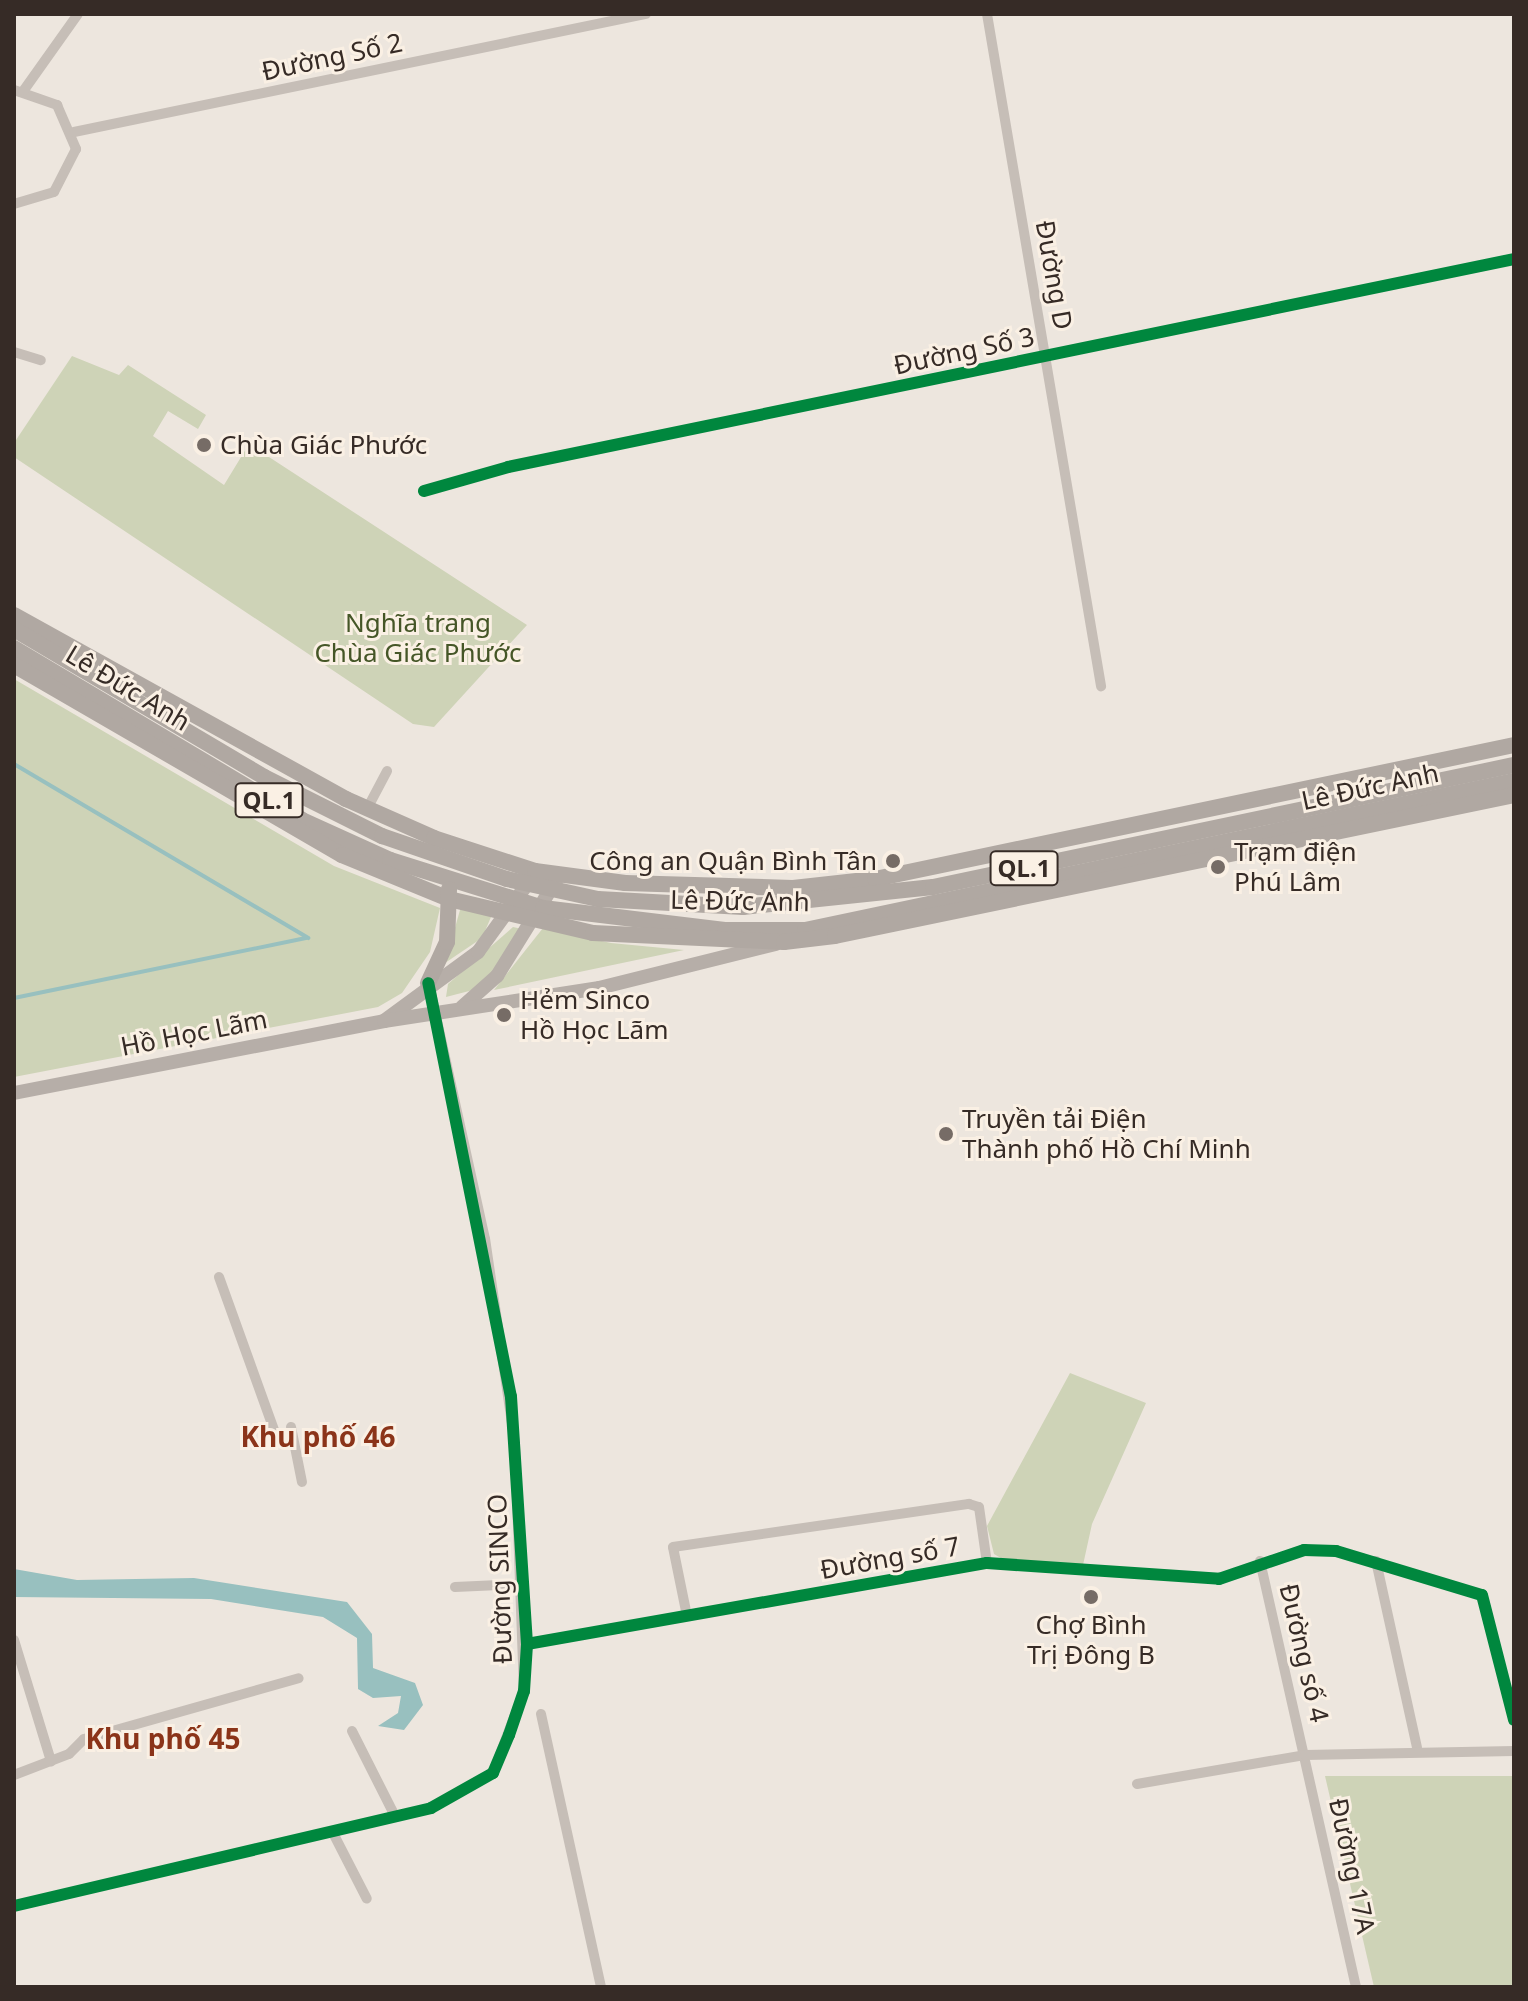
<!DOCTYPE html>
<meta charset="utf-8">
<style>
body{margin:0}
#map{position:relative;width:1528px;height:2001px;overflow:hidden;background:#ede6de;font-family:"Noto Sans",sans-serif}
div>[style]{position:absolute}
.green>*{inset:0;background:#ced3b7}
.water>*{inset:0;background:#98c0bf}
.stream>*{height:4px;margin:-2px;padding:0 2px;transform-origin:2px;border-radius:2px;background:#98c0bf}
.minor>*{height:10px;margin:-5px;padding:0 5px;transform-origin:5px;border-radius:5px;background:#c6beb7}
.secondary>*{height:14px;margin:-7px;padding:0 7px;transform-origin:7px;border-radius:7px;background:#b6aea8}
.trunk>*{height:16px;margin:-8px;padding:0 8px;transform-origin:8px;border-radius:8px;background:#b0a8a2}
.cycleway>*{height:12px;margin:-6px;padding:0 6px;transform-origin:6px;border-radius:6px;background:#00873e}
.dots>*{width:22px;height:22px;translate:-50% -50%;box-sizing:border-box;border:4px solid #faf0e4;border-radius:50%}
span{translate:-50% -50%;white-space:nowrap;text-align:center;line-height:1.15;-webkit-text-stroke:6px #faf0e4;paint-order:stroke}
.shield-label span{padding:2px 6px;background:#faf0e4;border:2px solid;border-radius:6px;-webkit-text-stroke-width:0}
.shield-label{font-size:24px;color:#362b26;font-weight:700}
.street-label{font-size:26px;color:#362b26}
.poi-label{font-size:26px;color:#362b26}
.left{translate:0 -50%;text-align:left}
.right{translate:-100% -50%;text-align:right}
.park-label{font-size:26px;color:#455627}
.neighbourhood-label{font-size:28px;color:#8b3419;font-weight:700}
.frame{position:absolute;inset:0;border:16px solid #362b26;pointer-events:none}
</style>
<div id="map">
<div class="green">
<i style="clip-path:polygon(72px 356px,119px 375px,128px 365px,206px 415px,198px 429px,168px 411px,153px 436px,224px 485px,249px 444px,527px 625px,434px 727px,413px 724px,14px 457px,14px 443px)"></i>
<i style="clip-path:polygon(14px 679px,334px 866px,440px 908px,430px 952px,402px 993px,378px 1007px,14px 1077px)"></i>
<i style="clip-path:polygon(462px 903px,490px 910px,491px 917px,482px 938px,445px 963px)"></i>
<i style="clip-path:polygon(513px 927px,522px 929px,496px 969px,473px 990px,446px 997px,448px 984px)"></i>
<i style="clip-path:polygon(543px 928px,611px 943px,684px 950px,494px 990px)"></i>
<i style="clip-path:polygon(1070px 1373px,1146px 1403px,1092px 1524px,1083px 1565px,1006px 1561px,994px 1554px,987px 1526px)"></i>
<i style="clip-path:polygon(1325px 1776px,1514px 1776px,1514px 1987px,1374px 1987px)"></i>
</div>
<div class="water">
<i style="clip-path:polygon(14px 1569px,77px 1580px,194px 1578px,347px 1602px,372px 1634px,373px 1668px,415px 1683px,423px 1705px,404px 1730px,378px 1726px,398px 1713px,401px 1696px,373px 1698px,358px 1689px,357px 1638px,323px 1617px,211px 1599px,14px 1597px)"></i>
</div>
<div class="stream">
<i style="left:14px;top:764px;width:342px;rotate:30.6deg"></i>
<i style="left:14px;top:998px;width:298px;rotate:-11.6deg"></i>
</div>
<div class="minor">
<i style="left:987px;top:14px;width:682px;rotate:80.37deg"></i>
<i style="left:14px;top:90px;width:46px;rotate:19.2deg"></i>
<i style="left:57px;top:105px;width:48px;rotate:66.6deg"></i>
<i style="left:76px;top:149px;width:48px;rotate:117.1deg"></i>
<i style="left:54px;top:192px;width:42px;rotate:163.3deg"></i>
<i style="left:24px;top:90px;width:93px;rotate:-54.6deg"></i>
<i style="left:74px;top:132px;width:584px;rotate:-11.66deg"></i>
<i style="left:14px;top:352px;width:28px;rotate:17deg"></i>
<i style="left:424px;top:491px;width:87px;rotate:-15.9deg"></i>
<i style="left:508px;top:467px;width:1027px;rotate:-11.68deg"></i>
<i style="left:367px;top:809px;width:43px;rotate:-62.2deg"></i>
<i style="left:219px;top:1277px;width:163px;rotate:70.2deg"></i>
<i style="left:291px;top:1427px;width:56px;rotate:78.7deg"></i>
<i style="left:1260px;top:1561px;width:437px;rotate:77.3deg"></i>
<i style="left:1376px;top:1561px;width:191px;rotate:77.6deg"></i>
<i style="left:455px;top:1587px;width:68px;rotate:-2.5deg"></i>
<i style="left:687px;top:1616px;width:70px;rotate:-101.5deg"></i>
<i style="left:673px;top:1547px;width:299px;rotate:-8.3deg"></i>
<i style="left:969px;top:1504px;width:10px;rotate:17deg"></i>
<i style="left:979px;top:1507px;width:57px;rotate:81.9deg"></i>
<i style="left:14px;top:1640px;width:127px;rotate:73deg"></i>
<i style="left:527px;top:1644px;width:467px;rotate:-10deg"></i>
<i style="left:987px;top:1563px;width:233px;rotate:3.9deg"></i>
<i style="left:1219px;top:1579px;width:90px;rotate:-18.8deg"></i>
<i style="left:1304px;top:1550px;width:32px;rotate:2deg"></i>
<i style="left:1336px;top:1551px;width:152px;rotate:16.8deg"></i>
<i style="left:1482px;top:1595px;width:129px;rotate:75.6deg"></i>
<i style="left:541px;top:1714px;width:280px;rotate:77.6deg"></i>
<i style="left:352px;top:1731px;width:95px;rotate:63.2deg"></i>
<i style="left:14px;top:1775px;width:59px;rotate:-20.9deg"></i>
<i style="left:69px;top:1754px;width:21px;rotate:-45deg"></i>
<i style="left:84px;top:1739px;width:223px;rotate:-15.8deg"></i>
<i style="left:1137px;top:1784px;width:170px;rotate:-9.8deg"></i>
<i style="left:1305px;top:1755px;width:209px;rotate:-1.1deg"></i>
<i style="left:332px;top:1831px;width:76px;rotate:62.8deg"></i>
<i style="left:14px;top:1906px;width:428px;rotate:-13.2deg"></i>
<i style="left:431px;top:1808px;width:71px;rotate:-29.4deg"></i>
<i style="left:493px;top:1773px;width:88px;rotate:-69.3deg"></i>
<i style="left:524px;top:1691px;width:247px;rotate:-92.1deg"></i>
<i style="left:515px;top:1444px;width:207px;rotate:-98.3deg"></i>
<i style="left:485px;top:1239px;width:260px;rotate:-102.4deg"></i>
</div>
<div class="secondary">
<i style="left:462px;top:1007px;width:47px;rotate:-41.5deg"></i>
<i style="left:497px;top:976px;width:112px;rotate:-58.2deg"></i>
<i style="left:384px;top:1021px;width:117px;rotate:-36.3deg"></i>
<i style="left:478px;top:952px;width:94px;rotate:-54.1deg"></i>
<i style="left:14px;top:1093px;width:377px;rotate:-11deg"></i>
<i style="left:384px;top:1021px;width:218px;rotate:-8.7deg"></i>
<i style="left:599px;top:988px;width:182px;rotate:-14deg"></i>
</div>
<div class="trunk">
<i style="left:14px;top:615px;width:380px;rotate:29deg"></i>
<i style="left:346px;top:799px;width:96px;rotate:23.9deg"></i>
<i style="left:434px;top:838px;width:106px;rotate:18.1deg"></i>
<i style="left:535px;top:871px;width:91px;rotate:7.6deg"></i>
<i style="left:625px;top:883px;width:168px;rotate:1.7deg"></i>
<i style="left:793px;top:888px;width:82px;rotate:-6.3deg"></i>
<i style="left:875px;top:879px;width:653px;rotate:-11.84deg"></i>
<i style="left:14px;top:629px;width:291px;rotate:30.6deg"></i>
<i style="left:264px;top:777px;width:132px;rotate:26.6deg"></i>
<i style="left:382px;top:836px;width:132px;rotate:19deg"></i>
<i style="left:507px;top:879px;width:93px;rotate:12.4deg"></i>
<i style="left:598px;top:899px;width:145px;rotate:3.2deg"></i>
<i style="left:743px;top:907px;width:191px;rotate:-6deg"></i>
<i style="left:933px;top:887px;width:594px;rotate:-11.86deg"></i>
<i style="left:14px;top:648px;width:335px;rotate:30.8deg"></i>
<i style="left:302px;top:820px;width:97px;rotate:24.4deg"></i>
<i style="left:390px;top:860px;width:160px;rotate:17.4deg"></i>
<i style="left:543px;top:908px;width:183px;rotate:6.9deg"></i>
<i style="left:725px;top:930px;width:80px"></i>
<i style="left:805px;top:930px;width:724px;rotate:-11.87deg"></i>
<i style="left:14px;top:665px;width:379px;rotate:30.1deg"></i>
<i style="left:342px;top:855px;width:116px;rotate:22.4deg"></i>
<i style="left:449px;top:899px;width:148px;rotate:13.3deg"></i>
<i style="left:593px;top:933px;width:191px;rotate:2.7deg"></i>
<i style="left:784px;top:942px;width:51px;rotate:-6.7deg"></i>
<i style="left:835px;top:936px;width:693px;rotate:-11.73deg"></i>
<i style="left:428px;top:983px;width:45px;rotate:-65.1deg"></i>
<i style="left:447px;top:942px;width:53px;rotate:-87.8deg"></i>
</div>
<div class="cycleway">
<i style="left:424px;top:491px;width:87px;rotate:-15.9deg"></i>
<i style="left:508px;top:467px;width:1027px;rotate:-11.68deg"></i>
<i style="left:527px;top:1644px;width:467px;rotate:-10deg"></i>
<i style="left:987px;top:1563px;width:233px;rotate:3.9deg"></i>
<i style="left:1219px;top:1579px;width:90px;rotate:-18.8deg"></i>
<i style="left:1304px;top:1550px;width:32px;rotate:2deg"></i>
<i style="left:1336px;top:1551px;width:152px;rotate:16.8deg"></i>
<i style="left:1482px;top:1595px;width:129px;rotate:75.6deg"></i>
<i style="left:14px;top:1906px;width:428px;rotate:-13.2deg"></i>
<i style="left:431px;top:1808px;width:71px;rotate:-29.4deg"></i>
<i style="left:493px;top:1773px;width:41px;rotate:-67.2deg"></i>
<i style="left:509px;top:1735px;width:46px;rotate:-71.2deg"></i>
<i style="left:524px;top:1691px;width:47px;rotate:-86.3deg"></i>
<i style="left:527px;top:1644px;width:248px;rotate:-93.7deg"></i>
<i style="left:511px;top:1397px;width:422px;rotate:-101.3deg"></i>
</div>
<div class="dots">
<i style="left:204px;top:445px;background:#766c66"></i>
<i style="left:893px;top:861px;background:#766c66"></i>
<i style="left:1218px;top:867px;background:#766c66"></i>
<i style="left:504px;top:1015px;background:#766c66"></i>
<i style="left:946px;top:1134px;background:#766c66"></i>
<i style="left:1091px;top:1597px;background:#766c66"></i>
</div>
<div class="shield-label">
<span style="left:269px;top:800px">QL.1</span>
<span style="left:1024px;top:868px">QL.1</span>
</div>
<div class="street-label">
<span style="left:332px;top:57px;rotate:-12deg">Đường Số 2</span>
<span style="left:1054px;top:275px;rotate:80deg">Đường D</span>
<span style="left:964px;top:351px;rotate:-12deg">Đường Số 3</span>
<span style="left:128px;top:688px;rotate:31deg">Lê Đức Anh</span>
<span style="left:1370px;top:787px;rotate:-12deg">Lê Đức Anh</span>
<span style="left:740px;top:901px;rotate:1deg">Lê Đức Anh</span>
<span style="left:194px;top:1033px;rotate:-11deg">Hồ Học Lãm</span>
<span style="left:890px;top:1558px;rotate:-10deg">Đường số 7</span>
<span style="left:500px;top:1579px;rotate:-92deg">Đường SINCO</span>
<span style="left:1304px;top:1653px;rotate:77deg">Đường số 4</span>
<span style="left:1352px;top:1866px;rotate:78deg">Đường 17A</span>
</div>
<div class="poi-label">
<span class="left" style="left:220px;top:445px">Chùa Giác Phước</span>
<span class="left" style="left:1234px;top:867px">Trạm điện<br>Phú Lâm</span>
<span class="right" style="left:877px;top:861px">Công an Quận Bình Tân</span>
<span class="left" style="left:520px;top:1015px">Hẻm Sinco<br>Hồ Học Lãm</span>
<span class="left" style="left:962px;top:1134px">Truyền tải Điện<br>Thành phố Hồ Chí Minh</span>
<span style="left:1091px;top:1640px">Chợ Bình<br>Trị Đông B</span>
</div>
<div class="park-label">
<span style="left:418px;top:638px">Nghĩa trang<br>Chùa Giác Phước</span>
</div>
<div class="neighbourhood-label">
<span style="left:318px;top:1436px">Khu phố 46</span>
<span style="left:163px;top:1738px">Khu phố 45</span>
</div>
<div class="frame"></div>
</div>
